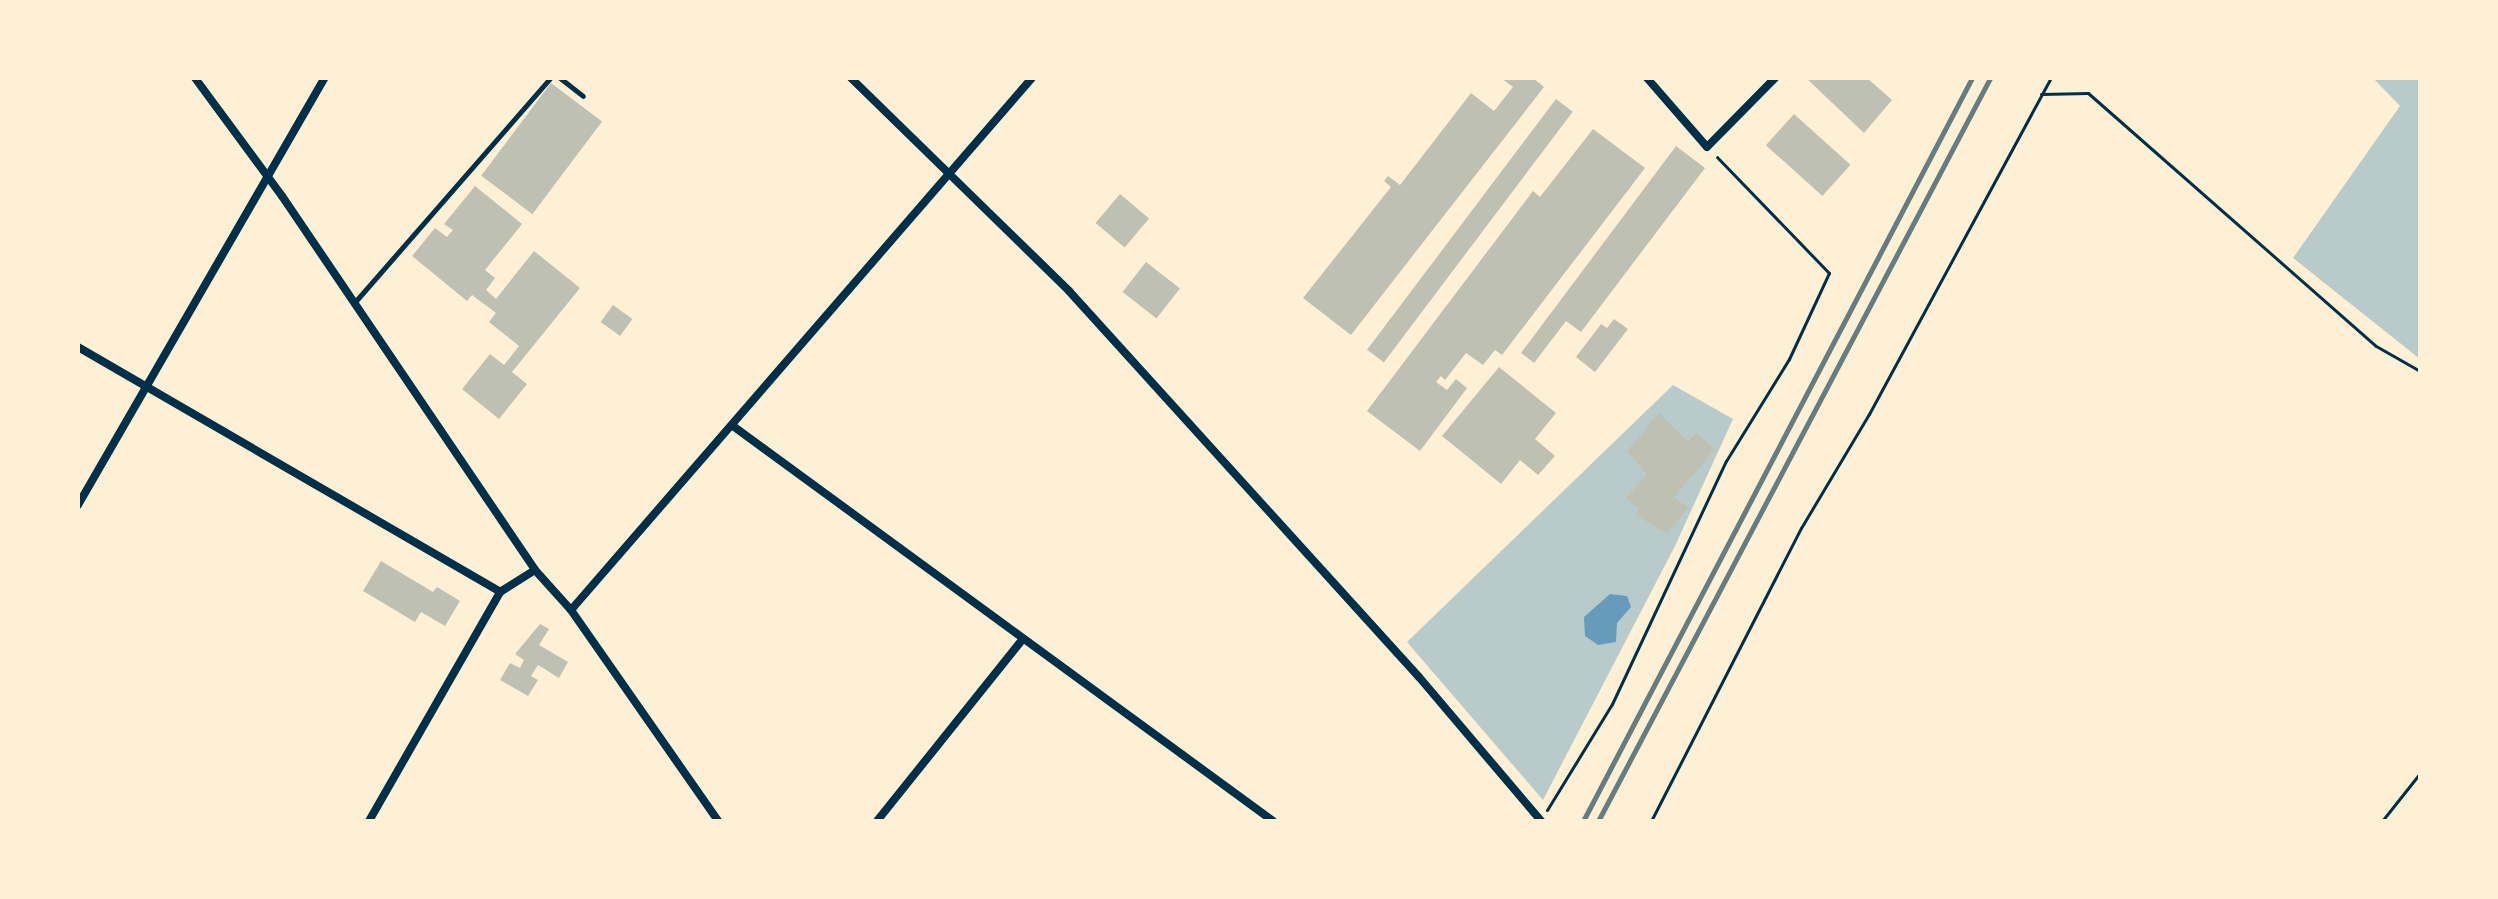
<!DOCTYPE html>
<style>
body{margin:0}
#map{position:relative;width:2498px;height:899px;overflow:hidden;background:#fdf0d5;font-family:"DM Sans",sans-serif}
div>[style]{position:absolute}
.green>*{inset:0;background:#b9caca}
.water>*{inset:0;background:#669bbc}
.building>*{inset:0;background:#bec0b2;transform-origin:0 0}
.path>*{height:3px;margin:-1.5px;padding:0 1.5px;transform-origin:1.5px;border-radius:1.5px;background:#003049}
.service>*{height:5px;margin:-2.5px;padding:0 2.5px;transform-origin:2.5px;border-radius:2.5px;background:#003049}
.minor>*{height:8px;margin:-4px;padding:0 4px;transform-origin:4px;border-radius:4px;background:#003049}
.rail>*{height:5px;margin:-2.5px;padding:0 2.5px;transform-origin:2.5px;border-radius:2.5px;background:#657d81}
span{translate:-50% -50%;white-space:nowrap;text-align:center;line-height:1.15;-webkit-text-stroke:6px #fdf0d5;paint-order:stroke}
.frame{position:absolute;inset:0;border:80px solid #fdf0d5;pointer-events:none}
</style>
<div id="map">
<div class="green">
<i style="clip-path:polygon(2373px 78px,2420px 78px,2420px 359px,2293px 258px,2400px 106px)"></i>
<i style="clip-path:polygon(1673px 385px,1733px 419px,1675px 546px,1543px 800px,1407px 642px)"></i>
</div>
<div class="water">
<i style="clip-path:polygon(1610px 594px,1627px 596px,1631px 607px,1617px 623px,1616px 642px,1598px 645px,1585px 636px,1584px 617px)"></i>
</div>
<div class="building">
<i style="clip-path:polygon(1501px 78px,1533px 78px,1544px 87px,1351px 335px,1303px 298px,1391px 187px,1384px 181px,1388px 176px,1400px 185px,1471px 93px,1494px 111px,1513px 87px)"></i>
<i style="clip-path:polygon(1806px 78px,1867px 78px,1892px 100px,1864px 133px)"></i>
<i style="left:551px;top:83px;width:64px;height:116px;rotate:37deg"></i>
<i style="left:1556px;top:99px;width:21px;height:314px;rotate:37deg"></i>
<i style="left:1794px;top:114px;width:76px;height:42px;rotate:42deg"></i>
<i style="clip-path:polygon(1593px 129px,1645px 168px,1502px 355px,1495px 350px,1483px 365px,1466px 353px,1445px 380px,1441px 376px,1436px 382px,1447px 390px,1456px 379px,1467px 388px,1420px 451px,1367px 411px,1533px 191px,1540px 197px)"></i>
<i style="clip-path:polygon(1676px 146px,1705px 168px,1581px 332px,1566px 321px,1534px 363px,1521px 353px)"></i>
<i style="clip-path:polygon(475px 186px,522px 224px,485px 270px,495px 278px,486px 290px,496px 299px,534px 251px,580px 288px,512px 372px,527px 384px,499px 419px,462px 389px,490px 354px,504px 365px,519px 346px,489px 322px,496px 313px,472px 295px,467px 301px,412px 256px,435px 228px,447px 237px,453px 230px,444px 224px)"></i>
<i style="left:1120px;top:194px;width:38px;height:38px;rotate:40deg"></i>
<i style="left:1146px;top:262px;width:43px;height:38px;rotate:38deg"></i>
<i style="left:613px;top:305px;width:24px;height:21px;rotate:36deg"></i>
<i style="clip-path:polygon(1614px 319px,1628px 329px,1595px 372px,1576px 357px,1601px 324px,1607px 328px)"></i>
<i style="clip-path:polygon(1499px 367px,1556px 413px,1535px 439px,1555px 456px,1538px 475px,1520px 460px,1501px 484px,1442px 436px)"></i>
<i style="clip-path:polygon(1659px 413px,1688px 442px,1696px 433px,1715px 449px,1674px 497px,1688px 508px,1667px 533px,1635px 515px,1639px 509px,1626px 498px,1647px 474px,1627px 451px)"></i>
<i style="clip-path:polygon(381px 561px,433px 592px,437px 587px,460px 601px,445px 626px,421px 612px,415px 622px,363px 591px)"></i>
<i style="clip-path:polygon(540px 624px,549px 629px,539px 645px,568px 662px,559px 678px,538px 665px,531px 676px,538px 680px,528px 696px,500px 680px,510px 663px,520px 668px,524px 660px,515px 654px)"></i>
</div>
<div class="path">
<i style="left:2041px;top:94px;width:47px;rotate:-1.2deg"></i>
<i style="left:2088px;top:93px;width:383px;rotate:41.3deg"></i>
<i style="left:2376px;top:346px;width:51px;rotate:29.6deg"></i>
<i style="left:1547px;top:810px;width:124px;rotate:-58.5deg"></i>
<i style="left:1612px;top:704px;width:268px;rotate:-64.9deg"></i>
<i style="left:1726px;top:461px;width:120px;rotate:-58.3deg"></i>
<i style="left:1789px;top:359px;width:95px;rotate:-65.1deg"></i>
<i style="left:1829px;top:273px;width:161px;rotate:-134deg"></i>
<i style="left:1651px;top:821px;width:329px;rotate:-62.9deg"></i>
<i style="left:1801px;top:528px;width:133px;rotate:-59.2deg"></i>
<i style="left:1869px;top:414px;width:382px;rotate:-61.6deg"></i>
<i style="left:2382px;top:821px;width:61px;rotate:-51.6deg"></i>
</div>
<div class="service">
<i style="left:560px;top:78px;width:29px;rotate:38deg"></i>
<i style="left:354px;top:303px;width:298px;rotate:-48.9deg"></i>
</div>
<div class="minor">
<i style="left:195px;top:78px;width:147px;rotate:53.6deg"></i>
<i style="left:282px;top:196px;width:452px;rotate:55.9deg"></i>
<i style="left:535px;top:570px;width:54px;rotate:48deg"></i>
<i style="left:571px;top:610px;width:257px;rotate:55.1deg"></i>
<i style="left:851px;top:78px;width:305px;rotate:44.3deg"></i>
<i style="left:1069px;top:291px;width:521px;rotate:47.8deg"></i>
<i style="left:1419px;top:677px;width:189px;rotate:49.7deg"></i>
<i style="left:1647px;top:78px;width:91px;rotate:49deg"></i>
<i style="left:1707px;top:147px;width:97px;rotate:-45.4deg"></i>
<i style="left:78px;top:347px;width:488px;rotate:30.1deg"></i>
<i style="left:733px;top:426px;width:669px;rotate:36.18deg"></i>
<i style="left:78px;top:505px;width:493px;rotate:-60deg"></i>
<i style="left:571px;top:610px;width:704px;rotate:-49.09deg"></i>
<i style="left:369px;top:821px;width:264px;rotate:-60.2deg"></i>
<i style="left:500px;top:592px;width:41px;rotate:-32.2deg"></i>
<i style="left:877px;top:821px;width:232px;rotate:-51.3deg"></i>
</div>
<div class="rail">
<i style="left:1583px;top:821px;width:839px;rotate:-62.37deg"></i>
<i style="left:1598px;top:821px;width:840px;rotate:-62.18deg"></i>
</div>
<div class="frame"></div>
</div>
